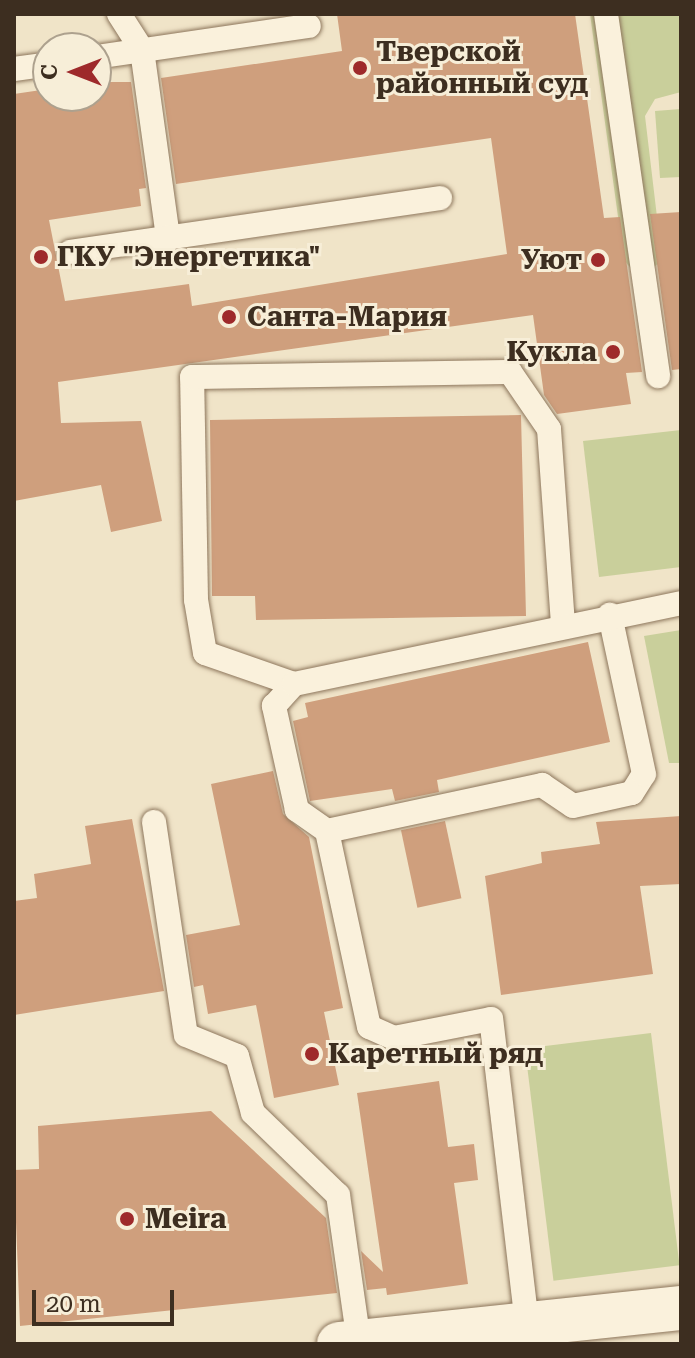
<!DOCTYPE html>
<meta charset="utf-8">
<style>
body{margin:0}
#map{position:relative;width:695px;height:1358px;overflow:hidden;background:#f0e4c8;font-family:"Roboto Serif",serif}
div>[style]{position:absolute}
.green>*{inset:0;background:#c9cf9b;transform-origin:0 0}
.building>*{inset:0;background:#cf9f7d;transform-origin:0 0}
.roads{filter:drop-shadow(0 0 2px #8d765c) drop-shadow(0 0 2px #8d765c)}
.lane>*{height:24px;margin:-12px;padding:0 12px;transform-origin:12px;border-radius:12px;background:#faf1dc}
.street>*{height:44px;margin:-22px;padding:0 22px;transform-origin:22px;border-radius:22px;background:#faf1dc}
.dots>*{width:22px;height:22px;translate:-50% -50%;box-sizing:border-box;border:4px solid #f7eed8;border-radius:50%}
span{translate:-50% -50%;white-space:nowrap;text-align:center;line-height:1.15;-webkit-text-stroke:6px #f7eed8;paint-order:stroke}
.poi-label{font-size:28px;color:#3d2e20;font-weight:700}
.left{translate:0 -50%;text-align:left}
.right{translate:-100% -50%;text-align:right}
.frame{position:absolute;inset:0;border:16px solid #3d2e20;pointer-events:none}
.north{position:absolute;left:32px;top:32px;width:80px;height:80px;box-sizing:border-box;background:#f7eed8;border:2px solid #ada18e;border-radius:50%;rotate:270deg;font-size:22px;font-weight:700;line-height:32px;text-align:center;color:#3d2e20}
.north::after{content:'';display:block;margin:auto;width:28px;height:36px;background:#9e2a2b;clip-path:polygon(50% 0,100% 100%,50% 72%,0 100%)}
.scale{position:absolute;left:32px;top:1290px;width:142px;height:36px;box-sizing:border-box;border:4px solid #3d2e20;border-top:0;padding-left:10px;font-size:24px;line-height:28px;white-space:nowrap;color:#3d2e20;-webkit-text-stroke:6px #f7eed8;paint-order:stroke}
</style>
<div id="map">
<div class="green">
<i style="clip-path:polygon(590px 14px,681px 14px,681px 92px,655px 99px,645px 116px,662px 259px,648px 274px,637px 276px,624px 260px)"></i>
<i style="clip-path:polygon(681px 109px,681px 177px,660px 178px,655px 111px)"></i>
<i style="clip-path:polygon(681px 430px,681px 567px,599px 577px,583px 441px)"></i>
<i style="clip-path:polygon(681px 630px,681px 763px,669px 763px,644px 636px)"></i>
<i style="left:651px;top:1033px;width:234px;height:127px;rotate:83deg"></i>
</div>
<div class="building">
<i style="clip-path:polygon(337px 14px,575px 14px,604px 218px,620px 217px,642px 372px,626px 373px,631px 404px,557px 414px,544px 395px,533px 315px,58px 382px,61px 423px,141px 421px,162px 521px,111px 532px,101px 485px,14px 501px,14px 94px,48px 89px,48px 96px,96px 96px,96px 82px,131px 82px,146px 188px,139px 189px,141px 206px,49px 220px,65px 301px,189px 284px,192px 306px,507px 254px,491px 138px,176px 184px,161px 78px,342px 51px)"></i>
<i style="clip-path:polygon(681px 212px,681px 369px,672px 370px,650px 214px)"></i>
<i style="clip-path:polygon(521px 415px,526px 616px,256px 620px,255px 596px,212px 596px,210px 420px)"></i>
<i style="clip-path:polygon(588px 642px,610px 742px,437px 780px,439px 792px,395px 801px,392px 789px,310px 801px,293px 721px,308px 717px,305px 703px)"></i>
<i style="clip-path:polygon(273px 771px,283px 814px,309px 837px,343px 1008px,324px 1012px,339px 1085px,274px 1098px,256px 1005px,208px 1014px,203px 985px,194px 987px,186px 935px,240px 925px,211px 784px)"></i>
<i style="clip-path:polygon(681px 816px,681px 884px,640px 886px,653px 974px,501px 995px,485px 876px,542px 863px,541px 852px,600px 844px,596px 822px)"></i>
<i style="clip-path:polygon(132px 819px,164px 991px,14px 1015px,14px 901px,37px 898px,34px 874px,91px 864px,85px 826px)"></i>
<i style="left:445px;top:821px;width:79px;height:45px;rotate:78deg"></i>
<i style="clip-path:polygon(439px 1081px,448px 1147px,474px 1144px,478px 1180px,454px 1183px,468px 1284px,387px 1295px,386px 1288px,367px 1290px,361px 1251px,383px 1272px,357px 1093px)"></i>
<i style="clip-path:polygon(211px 1111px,326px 1218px,337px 1293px,20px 1326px,14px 1170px,39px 1169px,38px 1126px)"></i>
</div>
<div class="roads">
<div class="lane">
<i style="left:119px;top:14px;width:43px;rotate:57.4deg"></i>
<i style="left:142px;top:50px;width:190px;rotate:82.1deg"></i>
<i style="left:606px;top:14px;width:366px;rotate:81.8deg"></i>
<i style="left:96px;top:57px;width:215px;rotate:-8.3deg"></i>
<i style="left:14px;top:69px;width:34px;rotate:-8deg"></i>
<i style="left:70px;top:252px;width:374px;rotate:-8.3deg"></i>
<i style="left:294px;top:684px;width:94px;rotate:-160.8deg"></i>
<i style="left:205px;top:653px;width:54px;rotate:-99.6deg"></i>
<i style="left:196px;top:600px;width:223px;rotate:-91deg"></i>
<i style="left:192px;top:377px;width:318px;rotate:-0.9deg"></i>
<i style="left:510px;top:372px;width:69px;rotate:55.6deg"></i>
<i style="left:549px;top:429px;width:196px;rotate:85.9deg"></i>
<i style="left:154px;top:822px;width:215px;rotate:81.5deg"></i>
<i style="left:186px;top:1035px;width:55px;rotate:22.4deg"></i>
<i style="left:237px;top:1056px;width:59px;rotate:74.3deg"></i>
<i style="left:253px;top:1113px;width:118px;rotate:44deg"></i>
<i style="left:338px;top:1195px;width:148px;rotate:81.9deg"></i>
<i style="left:327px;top:831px;width:220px;rotate:-12.1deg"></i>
<i style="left:542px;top:785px;width:37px;rotate:34deg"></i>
<i style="left:573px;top:806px;width:60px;rotate:-12.4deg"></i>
<i style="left:632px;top:793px;width:22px;rotate:-58deg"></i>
<i style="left:644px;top:774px;width:163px;rotate:-102.1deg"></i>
<i style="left:527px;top:1324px;width:307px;rotate:-96.7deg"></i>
<i style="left:491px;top:1019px;width:99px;rotate:168.9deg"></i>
<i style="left:394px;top:1038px;width:27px;rotate:-156deg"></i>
<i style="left:369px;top:1027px;width:200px;rotate:-102.1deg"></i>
<i style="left:327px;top:831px;width:37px;rotate:-145deg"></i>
<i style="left:297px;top:810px;width:107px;rotate:-102.5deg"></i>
<i style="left:274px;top:706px;width:30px;rotate:-48deg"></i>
<i style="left:294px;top:684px;width:395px;rotate:-11.8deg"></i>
</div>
<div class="street">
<i style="left:339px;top:1344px;width:344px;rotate:-6deg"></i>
</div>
</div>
<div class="dots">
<i style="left:360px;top:68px;background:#9e2a2b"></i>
<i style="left:41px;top:257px;background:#9e2a2b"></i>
<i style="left:598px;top:260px;background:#9e2a2b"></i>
<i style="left:229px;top:317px;background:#9e2a2b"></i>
<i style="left:613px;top:352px;background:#9e2a2b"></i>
<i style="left:312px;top:1054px;background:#9e2a2b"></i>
<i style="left:127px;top:1219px;background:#9e2a2b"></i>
</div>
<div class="poi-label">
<span class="left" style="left:376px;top:68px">Тверской<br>районный суд</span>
<span class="left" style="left:57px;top:257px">ГКУ "Энергетика"</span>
<span class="right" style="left:582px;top:260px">Уют</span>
<span class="left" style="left:247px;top:317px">Санта-Мария</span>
<span class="right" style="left:597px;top:352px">Кукла</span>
<span class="left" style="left:328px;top:1054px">Каретный ряд</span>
<span class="left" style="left:145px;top:1219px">Meira</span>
</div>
<div class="frame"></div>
<div class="north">С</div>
<div class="scale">20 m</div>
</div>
